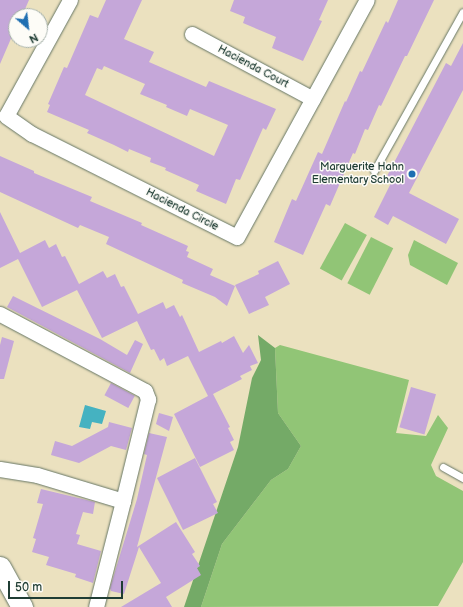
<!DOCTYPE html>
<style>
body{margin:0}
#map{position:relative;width:463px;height:607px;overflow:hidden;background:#ebe1bf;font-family:"Balsamiq Sans",sans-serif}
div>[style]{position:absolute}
.green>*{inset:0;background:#91c576;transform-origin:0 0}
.forest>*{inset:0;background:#74aa67}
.water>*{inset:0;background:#45b2c1}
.building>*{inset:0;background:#c5a7d9;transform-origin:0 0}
.roads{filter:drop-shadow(0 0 1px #667665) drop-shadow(0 0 1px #667665)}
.lane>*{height:7px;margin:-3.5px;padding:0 3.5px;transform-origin:3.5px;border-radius:3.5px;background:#fff}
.street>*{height:15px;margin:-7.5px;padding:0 7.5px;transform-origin:7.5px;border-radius:7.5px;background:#fff}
.secondary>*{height:21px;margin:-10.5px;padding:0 10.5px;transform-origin:10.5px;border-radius:10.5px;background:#fff}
.dots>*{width:11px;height:11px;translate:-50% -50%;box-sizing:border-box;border:2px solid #fdfcf7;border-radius:50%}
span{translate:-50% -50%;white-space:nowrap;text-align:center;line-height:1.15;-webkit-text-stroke:3px #fdfcf7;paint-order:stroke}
.street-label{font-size:11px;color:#1f3d34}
.poi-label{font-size:11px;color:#1f3d34}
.right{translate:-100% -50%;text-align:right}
.north{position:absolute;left:8px;top:8px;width:40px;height:40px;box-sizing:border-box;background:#fdfcf7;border:1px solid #a4b0a9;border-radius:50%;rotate:152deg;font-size:11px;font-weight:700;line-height:16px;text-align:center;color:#1f3d34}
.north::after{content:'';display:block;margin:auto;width:14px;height:18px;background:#1f6fb2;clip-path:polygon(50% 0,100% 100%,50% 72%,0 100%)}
.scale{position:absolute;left:8px;top:581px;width:115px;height:18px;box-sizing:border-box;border:2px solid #1f3d34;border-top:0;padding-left:5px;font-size:12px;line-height:14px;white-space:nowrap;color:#1f3d34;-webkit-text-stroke:3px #fdfcf7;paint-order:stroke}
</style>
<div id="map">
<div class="green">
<i style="left:345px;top:223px;width:25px;height:52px;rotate:29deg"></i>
<i style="left:371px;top:237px;width:25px;height:52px;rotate:27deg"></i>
<i style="clip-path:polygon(414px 240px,458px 263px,447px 285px,410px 265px,408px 255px)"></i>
<i style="clip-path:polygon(280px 345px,409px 380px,396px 433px,426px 436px,438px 415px,448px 428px,431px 465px,436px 476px,463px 491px,463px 562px,438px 606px,201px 607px,222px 544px,271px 480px,288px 469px,301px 446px,278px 413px,275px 348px)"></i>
</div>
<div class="forest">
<i style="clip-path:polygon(258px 335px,275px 348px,278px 413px,301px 446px,288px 469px,271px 480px,222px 544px,201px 607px,184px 607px,238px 447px,252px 378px,261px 360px)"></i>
</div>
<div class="water">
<i style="clip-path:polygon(85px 405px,106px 411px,102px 424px,92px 422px,90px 429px,79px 427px)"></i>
</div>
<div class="building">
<i style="clip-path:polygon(0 0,29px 0,22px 16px,16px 16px,16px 27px,0 64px)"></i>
<i style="clip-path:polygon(evenodd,106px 0,142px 0,124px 39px,154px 52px,149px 62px,206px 87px,209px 81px,276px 109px,266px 130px,263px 128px,240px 180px,236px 179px,226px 204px,196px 191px,199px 185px,165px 170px,166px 168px,150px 162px,151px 158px,129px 149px,128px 152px,114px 145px,87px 133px,89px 130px,47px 112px,50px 105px,48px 104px,64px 67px,67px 68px,90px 15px,98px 18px,106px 0,104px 66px,145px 84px,140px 94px,167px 105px,166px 107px,187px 116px,190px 109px,228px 125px,214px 156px,85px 95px,97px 68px,102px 70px,104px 66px)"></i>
<i style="clip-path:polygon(234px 0,328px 0,319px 20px,322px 21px,303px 61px,272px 48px,276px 37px,243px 23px,245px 17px,230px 11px)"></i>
<i style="clip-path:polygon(398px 0,434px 0,407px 56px,405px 56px,381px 106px,379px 105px,368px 130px,365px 129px,355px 154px,353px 153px,330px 206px,326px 204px,303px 255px,274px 242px,292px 199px,296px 201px,318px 152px,322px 154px,345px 101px,346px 102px,360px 71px,362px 72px,386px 21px,388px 23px)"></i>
<i style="clip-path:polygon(463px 43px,463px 90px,409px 193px,459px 219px,446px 244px,393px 216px,388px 225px,374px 217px,392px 181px,386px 178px,446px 63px,451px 66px)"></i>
<i style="clip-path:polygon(0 156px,34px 171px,34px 173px,92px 197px,90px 201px,142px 223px,141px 225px,188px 246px,186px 251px,189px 252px,187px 257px,213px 269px,210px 275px,235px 286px,227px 306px,215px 297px,182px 283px,183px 280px,106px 244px,109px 237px,80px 225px,78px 228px,0 192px)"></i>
<i style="clip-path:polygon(0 212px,20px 253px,45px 240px,49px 248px,56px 244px,62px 257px,65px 256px,79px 284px,103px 271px,107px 278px,115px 274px,121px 287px,124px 286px,138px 314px,163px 302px,166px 309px,174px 305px,180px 317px,182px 315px,199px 352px,221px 341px,222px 343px,234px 336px,243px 353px,249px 345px,258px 363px,250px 366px,252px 370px,240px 376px,242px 379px,213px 394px,230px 427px,228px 428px,234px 440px,230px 442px,234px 450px,200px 467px,174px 414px,208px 396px,188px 356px,167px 366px,164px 358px,160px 361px,154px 349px,151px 350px,137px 321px,102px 338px,77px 290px,42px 307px,18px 259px,0 268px)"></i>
<i style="clip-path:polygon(278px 261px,290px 284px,265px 297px,269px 305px,249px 314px,235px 285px,259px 274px,258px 271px)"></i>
<i style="clip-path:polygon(13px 296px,100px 339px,127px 355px,135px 340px,143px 344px,130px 373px,7px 307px)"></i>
<i style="clip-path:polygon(2px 337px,14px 341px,4px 379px,0 379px,0 345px)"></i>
<i style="left:111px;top:383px;width:27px;height:14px;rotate:28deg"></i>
<i style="left:411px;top:387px;width:26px;height:42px;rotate:16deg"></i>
<i style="clip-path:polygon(159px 413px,173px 417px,169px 431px,156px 424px)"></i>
<i style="clip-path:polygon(109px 422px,132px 428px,126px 450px,111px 446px,79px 463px,51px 455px,55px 441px,72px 446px,108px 427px)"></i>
<i style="clip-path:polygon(149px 433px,167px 437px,137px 547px,176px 522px,195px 552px,192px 554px,200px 566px,197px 568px,201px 575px,166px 597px,172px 607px,121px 607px,161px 583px,139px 547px,124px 594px,111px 591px,110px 588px,137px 499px,147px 455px,144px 454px)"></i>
<i style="clip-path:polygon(195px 458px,217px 502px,213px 504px,218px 513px,183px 530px,157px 478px)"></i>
<i style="clip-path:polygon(41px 489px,95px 502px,93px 514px,83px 512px,76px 534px,80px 535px,77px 544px,101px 551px,93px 583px,75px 577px,76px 574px,46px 565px,49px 557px,32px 552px,36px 539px,33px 538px,43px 504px,37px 503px)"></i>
</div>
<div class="roads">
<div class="lane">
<i style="left:374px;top:171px;width:182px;rotate:-60.8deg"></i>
<i style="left:443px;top:467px;width:23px;rotate:29deg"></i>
</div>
<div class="street">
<i style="left:70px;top:0;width:132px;rotate:118.9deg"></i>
<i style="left:6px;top:116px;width:32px;rotate:35deg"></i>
<i style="left:32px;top:134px;width:229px;rotate:26.7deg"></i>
<i style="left:237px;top:237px;width:270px;rotate:-61.3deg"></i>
<i style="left:192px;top:34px;width:137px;rotate:28.2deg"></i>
<i style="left:0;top:314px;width:164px;rotate:28deg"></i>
<i style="left:145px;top:391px;width:9px;rotate:69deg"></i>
<i style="left:148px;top:399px;width:105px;rotate:103.8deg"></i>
<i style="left:0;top:469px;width:37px;rotate:9deg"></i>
<i style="left:37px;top:475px;width:90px;rotate:16.8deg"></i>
<i style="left:123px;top:501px;width:109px;rotate:104.3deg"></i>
</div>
<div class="secondary">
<i style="left:0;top:567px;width:46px;rotate:61.2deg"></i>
</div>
</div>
<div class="dots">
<i style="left:412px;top:174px;background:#1f6fb2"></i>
</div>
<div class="street-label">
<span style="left:253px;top:67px;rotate:28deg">Hacienda Court</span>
<span style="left:182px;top:210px;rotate:27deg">Hacienda Circle</span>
</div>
<div class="poi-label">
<span class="right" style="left:404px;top:174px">Marguerite Hahn<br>Elementary School</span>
</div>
<div class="north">N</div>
<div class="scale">50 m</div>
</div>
